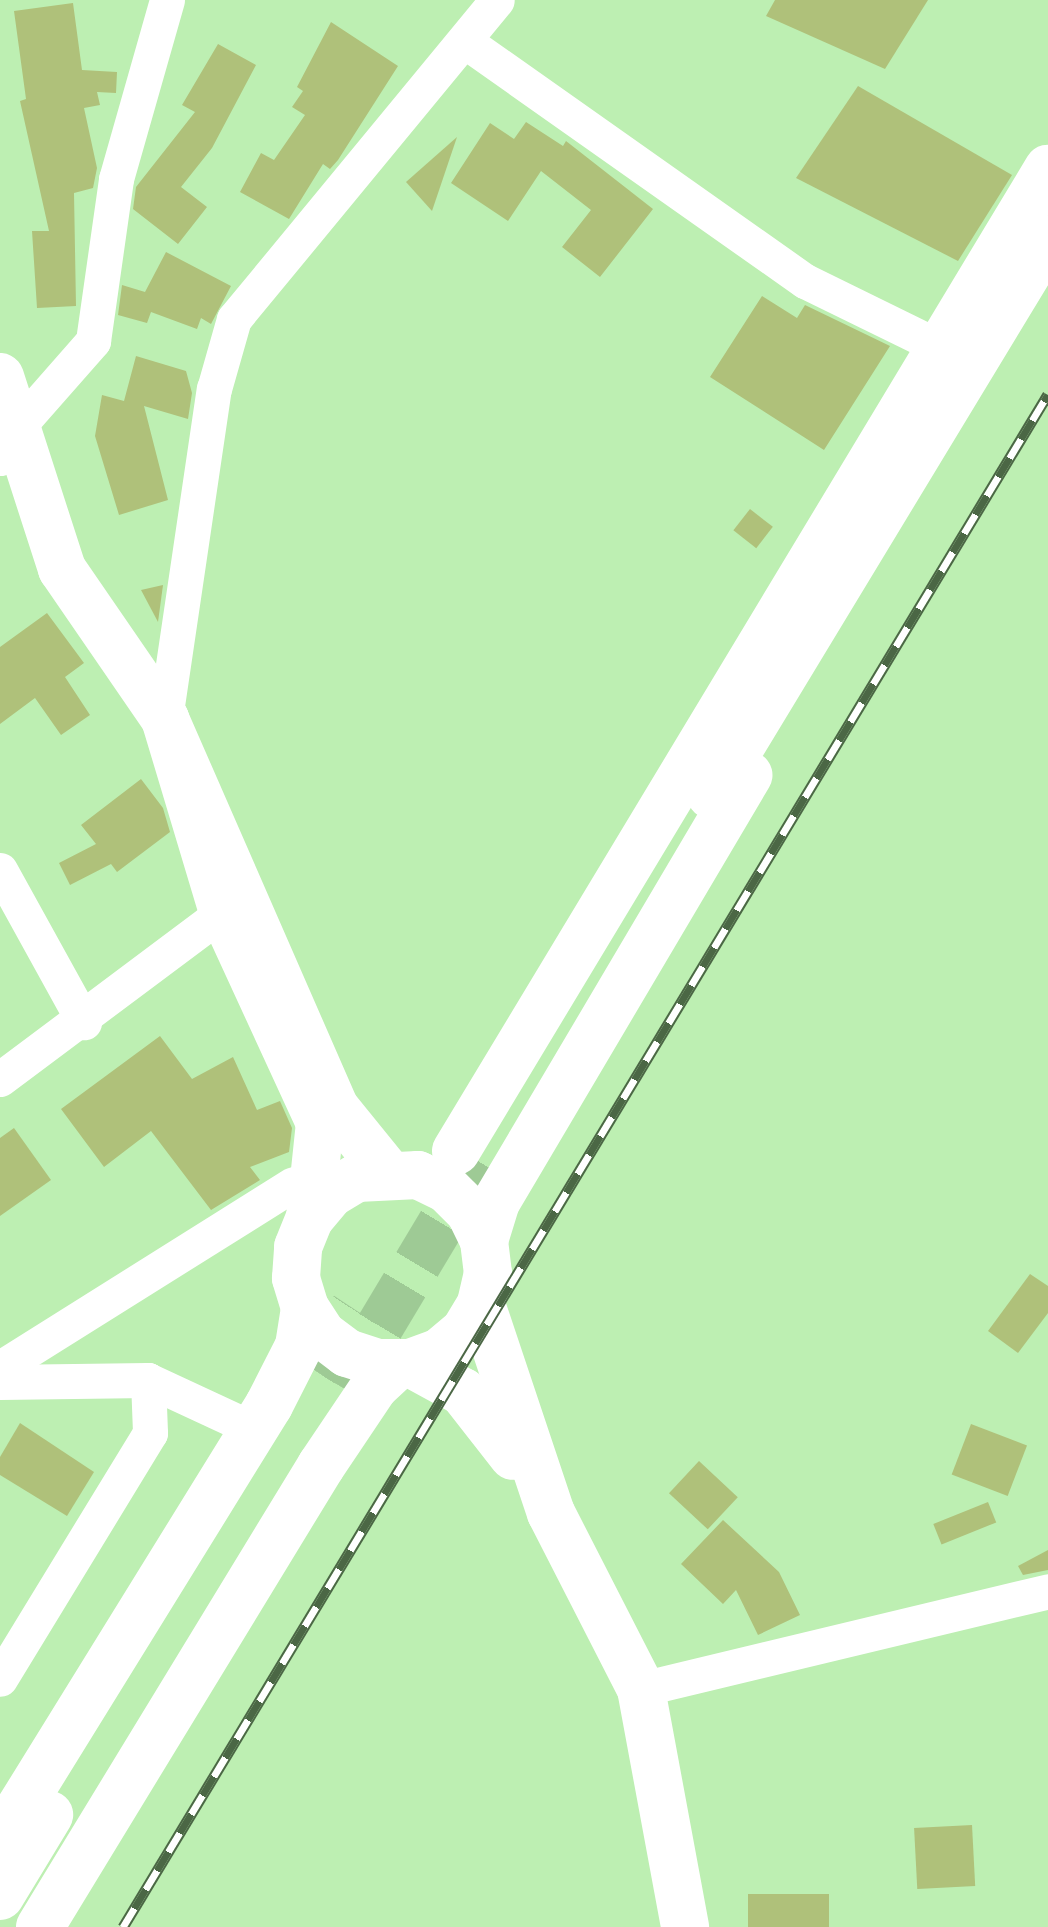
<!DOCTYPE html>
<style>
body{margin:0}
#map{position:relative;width:1048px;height:1927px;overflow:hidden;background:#bdefb2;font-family:"PT Sans",sans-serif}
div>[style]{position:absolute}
.building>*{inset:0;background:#afc17a;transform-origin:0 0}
.secondary-tunnel>*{height:48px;margin-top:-24px;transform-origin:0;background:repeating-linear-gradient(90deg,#9eca95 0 48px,transparent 0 72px)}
.street>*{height:35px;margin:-17.5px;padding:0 17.5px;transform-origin:17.5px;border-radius:17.5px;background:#fff}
.secondary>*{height:48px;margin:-24px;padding:0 24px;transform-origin:24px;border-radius:24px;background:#fff}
.rail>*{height:11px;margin-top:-5.5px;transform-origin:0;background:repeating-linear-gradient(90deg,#fff 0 22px,#4b6745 0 44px);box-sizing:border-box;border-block:2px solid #4b6745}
span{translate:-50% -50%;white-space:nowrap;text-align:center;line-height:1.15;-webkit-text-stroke:9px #fff;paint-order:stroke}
</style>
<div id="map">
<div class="building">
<i style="clip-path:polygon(775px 0,928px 0,885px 69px,766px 16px)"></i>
<i style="clip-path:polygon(73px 3px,82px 70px,117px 72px,116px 93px,97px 92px,100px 105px,84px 108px,97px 168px,93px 188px,74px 193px,76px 306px,37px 308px,32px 231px,49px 231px,20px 101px,26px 99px,14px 11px)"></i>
<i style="clip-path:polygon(331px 22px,398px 66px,338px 160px,330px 169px,323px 164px,289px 219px,240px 192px,261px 153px,274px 160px,305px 115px,292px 107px,303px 91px,297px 87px)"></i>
<i style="clip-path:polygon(218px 44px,256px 65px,212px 148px,181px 187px,207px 207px,178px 244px,133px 209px,136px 187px,195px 112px,182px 105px)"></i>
<i style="clip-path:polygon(858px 86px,1012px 175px,958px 261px,796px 178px)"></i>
<i style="clip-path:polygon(526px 122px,563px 146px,566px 141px,653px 209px,600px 277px,562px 247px,591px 210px,541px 171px,508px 221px,451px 183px,490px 123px,514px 139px)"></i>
<i style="clip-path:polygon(457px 137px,432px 211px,406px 182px)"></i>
<i style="clip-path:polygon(166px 252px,231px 286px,211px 324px,201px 318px,197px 329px,151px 312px,147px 323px,118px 315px,122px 285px,145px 292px)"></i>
<i style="clip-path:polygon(762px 296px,797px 318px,805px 305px,890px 346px,824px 450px,710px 377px)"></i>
<i style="clip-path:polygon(136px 356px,186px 371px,192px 393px,188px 419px,144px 406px,168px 500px,119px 515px,95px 436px,102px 395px,124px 401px)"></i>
<i style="left:750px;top:509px;width:29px;height:27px;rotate:38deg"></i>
<i style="clip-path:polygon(163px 585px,158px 622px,141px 590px)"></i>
<i style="clip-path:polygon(47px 613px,84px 663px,65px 677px,90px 715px,61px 735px,35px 698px,0 724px,0 647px)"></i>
<i style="clip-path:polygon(141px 779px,163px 808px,170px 832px,117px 872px,111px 864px,70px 885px,59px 863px,96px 844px,81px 825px)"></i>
<i style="clip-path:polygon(160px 1036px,192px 1079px,233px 1057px,257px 1110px,280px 1101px,292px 1128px,289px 1152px,250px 1167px,260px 1180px,211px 1210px,151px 1131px,104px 1167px,61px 1109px)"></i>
<i style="clip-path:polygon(14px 1128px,51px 1180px,0 1216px,0 1138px)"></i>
<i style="clip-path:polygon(1030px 1274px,1048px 1286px,1048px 1313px,1018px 1353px,988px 1331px)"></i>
<i style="clip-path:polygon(20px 1423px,94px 1472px,67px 1516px,0 1475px,0 1457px)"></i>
<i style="left:971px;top:1424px;width:60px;height:54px;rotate:21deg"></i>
<i style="left:699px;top:1461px;width:53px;height:44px;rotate:43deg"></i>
<i style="left:988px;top:1502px;width:22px;height:59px;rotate:68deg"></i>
<i style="clip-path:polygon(723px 1520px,779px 1572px,800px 1615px,758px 1635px,736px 1590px,723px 1604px,681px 1564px)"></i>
<i style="clip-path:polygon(1048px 1550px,1048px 1570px,1023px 1575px,1018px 1566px)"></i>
<i style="left:972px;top:1825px;width:61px;height:58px;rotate:87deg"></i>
<i style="left:748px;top:1894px;width:81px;height:33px"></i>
</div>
<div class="secondary-tunnel">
<i style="left:314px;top:1370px;width:73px;rotate:-56.7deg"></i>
<i style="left:343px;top:1388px;width:265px;rotate:-59.1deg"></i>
</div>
<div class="street">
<i style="left:466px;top:42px;width:415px;rotate:35.2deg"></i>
<i style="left:805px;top:281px;width:173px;rotate:26.1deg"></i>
<i style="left:0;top:458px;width:30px;rotate:-63deg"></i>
<i style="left:14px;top:431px;width:120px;rotate:-48.7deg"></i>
<i style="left:93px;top:341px;width:164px;rotate:-81.9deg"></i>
<i style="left:116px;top:179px;width:186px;rotate:-74.1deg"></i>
<i style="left:165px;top:719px;width:334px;rotate:-81.6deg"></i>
<i style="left:214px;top:389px;width:73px;rotate:-74.1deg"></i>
<i style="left:234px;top:319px;width:413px;rotate:-50.5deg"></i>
<i style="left:0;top:870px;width:174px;rotate:61.1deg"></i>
<i style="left:0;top:1079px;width:279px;rotate:-36.8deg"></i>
<i style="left:0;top:1368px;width:346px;rotate:-32.1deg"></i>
<i style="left:148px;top:1380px;width:95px;rotate:24.9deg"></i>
<i style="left:0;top:1382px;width:148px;rotate:-0.8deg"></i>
<i style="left:148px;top:1380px;width:53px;rotate:87.8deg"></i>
<i style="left:150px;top:1433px;width:288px;rotate:121.4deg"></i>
<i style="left:641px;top:1689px;width:419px;rotate:-13.5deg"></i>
</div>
<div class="secondary">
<i style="left:0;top:377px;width:202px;rotate:72.1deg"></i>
<i style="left:62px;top:569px;width:182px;rotate:55.5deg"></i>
<i style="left:711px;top:795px;width:650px;rotate:-58.78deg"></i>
<i style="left:456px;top:1151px;width:1147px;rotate:-58.92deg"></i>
<i style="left:310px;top:1218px;width:96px;rotate:-84deg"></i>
<i style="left:320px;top:1123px;width:232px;rotate:-114.7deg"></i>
<i style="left:223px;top:912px;width:202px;rotate:-106.7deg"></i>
<i style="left:165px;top:719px;width:425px;rotate:66.4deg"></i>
<i style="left:335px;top:1108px;width:82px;rotate:50.9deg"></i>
<i style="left:484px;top:1241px;width:41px;rotate:-72.9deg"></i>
<i style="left:496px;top:1202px;width:496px;rotate:-59.4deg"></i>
<i style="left:481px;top:1304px;width:220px;rotate:71.5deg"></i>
<i style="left:551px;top:1513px;width:198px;rotate:62.9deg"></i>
<i style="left:641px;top:1689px;width:242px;rotate:79.5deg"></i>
<i style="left:410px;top:1363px;width:60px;rotate:28.7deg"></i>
<i style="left:463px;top:1392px;width:81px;rotate:52deg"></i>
<i style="left:0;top:1840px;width:511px;rotate:-58.27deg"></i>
<i style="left:269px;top:1405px;width:66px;rotate:-63deg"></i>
<i style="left:299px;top:1346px;width:38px;rotate:-81deg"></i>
<i style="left:305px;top:1308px;width:31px;rotate:-107deg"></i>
<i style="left:296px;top:1278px;width:31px;rotate:-86deg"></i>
<i style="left:298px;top:1247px;width:31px;rotate:-68deg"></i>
<i style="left:310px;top:1218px;width:31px;rotate:-50deg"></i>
<i style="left:330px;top:1194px;width:31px;rotate:-31deg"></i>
<i style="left:357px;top:1178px;width:61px;rotate:-2.8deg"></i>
<i style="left:418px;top:1175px;width:32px;rotate:26deg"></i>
<i style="left:447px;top:1189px;width:33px;rotate:45deg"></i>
<i style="left:470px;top:1212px;width:32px;rotate:64deg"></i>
<i style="left:484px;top:1241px;width:32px;rotate:83deg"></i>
<i style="left:488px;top:1273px;width:32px;rotate:103deg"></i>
<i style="left:481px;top:1304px;width:31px;rotate:121deg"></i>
<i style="left:465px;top:1331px;width:33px;rotate:140deg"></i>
<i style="left:440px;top:1352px;width:32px;rotate:160deg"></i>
<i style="left:410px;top:1363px;width:32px;rotate:180deg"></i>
<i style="left:378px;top:1363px;width:33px;rotate:-162deg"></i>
<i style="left:347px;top:1353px;width:31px;rotate:-143deg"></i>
<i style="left:322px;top:1334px;width:31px;rotate:-123deg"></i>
<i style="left:0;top:1896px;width:95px;rotate:-58.8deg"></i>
<i style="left:40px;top:1927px;width:540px;rotate:-58.64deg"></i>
<i style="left:321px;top:1466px;width:95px;rotate:-56.1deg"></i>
<i style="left:374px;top:1387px;width:35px;rotate:-43deg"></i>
</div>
<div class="rail">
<i style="left:123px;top:1927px;width:1790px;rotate:-58.89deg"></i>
</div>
</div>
